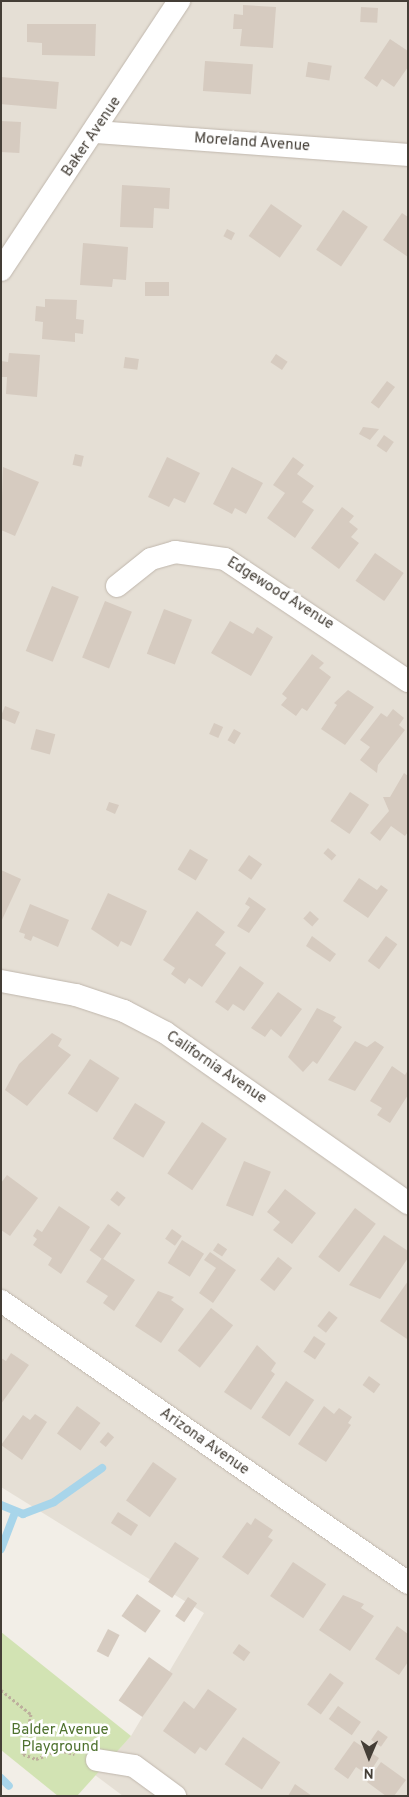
<!DOCTYPE html>
<style>
body{margin:0}
#map{position:relative;width:409px;height:1797px;overflow:hidden;background:#f2eee7;font-family:Overpass,sans-serif}
div>[style]{position:absolute}
.residential>*{inset:0;background:#e5dfd5}
.green>*{inset:0;background:#d2e3b3}
.stream>*{height:8px;margin:-4px;padding:0 4px;transform-origin:4px;border-radius:4px;background:#a8d5ea}
.building>*{inset:0;background:#d6cbc0;transform-origin:0 0}
.path>*{height:3px;margin-top:-1.5px;transform-origin:0;background:repeating-linear-gradient(90deg,#bdaf9d 0 2.5px,transparent 0 5px)}
.roads{filter:drop-shadow(0 0 1px #c0b7ad) drop-shadow(0 0 1px #c0b7ad)}
.minor>*{height:22px;margin:-11px;padding:0 11px;transform-origin:11px;border-radius:11px;background:#fff}
span{translate:-50% -50%;white-space:nowrap;text-align:center;line-height:1.15;-webkit-text-stroke:5px #fff;paint-order:stroke}
.street-label{font-size:15px;color:#443e36}
.park-label{font-size:15px;color:#4e712e}
.frame{position:absolute;inset:0;border:2px solid #443e36;pointer-events:none}
.north{position:absolute;left:344px;top:1732px;width:50px;height:50px;-webkit-text-stroke:4px #fff;paint-order:stroke;rotate:181deg;font-size:14px;font-weight:700;line-height:20px;text-align:center;color:#443e36}
.north::after{content:'';display:block;margin:auto;width:18px;height:22px;background:#443e36;clip-path:polygon(50% 0,100% 100%,50% 72%,0 100%)}
</style>
<div id="map">
<div class="residential">
<i style="clip-path:polygon(1px 1px,408px 1px,408px 1796px,123px 1796px,95px 1775px,131px 1736px,204px 1613px,1px 1487px)"></i>
</div>
<div class="green">
<i style="clip-path:polygon(1px 1632px,131px 1736px,77px 1796px,58px 1796px,1px 1750px)"></i>
</div>
<div class="stream">
<i style="left:1px;top:1505px;width:24px;rotate:22deg"></i>
<i style="left:23px;top:1514px;width:33px;rotate:-21deg"></i>
<i style="left:54px;top:1502px;width:59px;rotate:-35.3deg"></i>
<i style="left:1px;top:1549px;width:39px;rotate:-69deg"></i>
<i style="left:1px;top:1778px;width:11px;rotate:45deg"></i>
</div>
<div class="building">
<i style="clip-path:polygon(243px 5px,276px 7px,273px 48px,240px 46px,242px 29px,233px 29px,234px 14px,243px 15px)"></i>
<i style="left:361px;top:7px;width:17px;height:15px;rotate:3deg"></i>
<i style="clip-path:polygon(27px 24px,96px 24px,95px 56px,42px 55px,42px 43px,27px 42px)"></i>
<i style="clip-path:polygon(390px 39px,408px 51px,408px 67px,394px 87px,382px 79px,377px 87px,364px 78px)"></i>
<i style="left:205px;top:61px;width:48px;height:30px;rotate:4deg"></i>
<i style="left:308px;top:62px;width:24px;height:15px;rotate:9deg"></i>
<i style="left:1px;top:77px;width:58px;height:27px;rotate:5deg"></i>
<i style="left:1px;top:121px;width:20px;height:31px;rotate:3deg"></i>
<i style="clip-path:polygon(122px 185px,170px 188px,169px 209px,154px 208px,153px 228px,120px 227px)"></i>
<i style="left:271px;top:204px;width:38px;height:39px;rotate:35deg"></i>
<i style="left:343px;top:210px;width:30px;height:48px;rotate:34deg"></i>
<i style="clip-path:polygon(402px 213px,408px 217px,408px 257px,383px 240px)"></i>
<i style="left:227px;top:229px;width:9px;height:8px;rotate:27deg"></i>
<i style="clip-path:polygon(83px 243px,128px 247px,126px 280px,113px 279px,112px 287px,80px 285px)"></i>
<i style="left:145px;top:282px;width:24px;height:14px"></i>
<i style="clip-path:polygon(45px 299px,77px 300px,76px 319px,84px 320px,83px 334px,75px 333px,75px 342px,42px 339px,43px 322px,35px 321px,36px 306px,45px 307px)"></i>
<i style="clip-path:polygon(9px 353px,40px 355px,37px 397px,6px 394px,7px 377px,1px 377px,1px 361px,8px 362px)"></i>
<i style="left:276px;top:354px;width:14px;height:10px;rotate:34deg"></i>
<i style="left:125px;top:357px;width:14px;height:11px;rotate:8deg"></i>
<i style="left:387px;top:381px;width:10px;height:27px;rotate:37deg"></i>
<i style="clip-path:polygon(363px 427px,379px 429px,370px 440px,359px 434px)"></i>
<i style="left:384px;top:435px;width:12px;height:13px;rotate:35deg"></i>
<i style="left:75px;top:454px;width:9px;height:11px;rotate:13deg"></i>
<i style="clip-path:polygon(167px 457px,200px 473px,185px 503px,174px 498px,169px 507px,148px 497px)"></i>
<i style="clip-path:polygon(293px 457px,304px 465px,297px 474px,314px 486px,302px 502px,314px 510px,295px 538px,267px 518px,285px 493px,273px 485px)"></i>
<i style="clip-path:polygon(3px 467px,39px 482px,15px 536px,1px 530px)"></i>
<i style="clip-path:polygon(232px 467px,263px 483px,246px 514px,235px 508px,232px 514px,213px 504px)"></i>
<i style="clip-path:polygon(342px 507px,354px 516px,349px 522px,358px 529px,351px 537px,359px 543px,339px 569px,311px 548px)"></i>
<i style="left:375px;top:553px;width:35px;height:34px;rotate:35deg"></i>
<i style="left:52px;top:586px;width:29px;height:70px;rotate:22deg"></i>
<i style="left:105px;top:601px;width:29px;height:61px;rotate:22deg"></i>
<i style="left:164px;top:609px;width:30px;height:48px;rotate:21deg"></i>
<i style="clip-path:polygon(230px 621px,253px 634px,257px 627px,273px 637px,251px 676px,211px 653px)"></i>
<i style="clip-path:polygon(312px 654px,324px 663px,319px 668px,331px 677px,307px 711px,302px 708px,296px 716px,281px 705px,287px 698px,282px 694px)"></i>
<i style="clip-path:polygon(348px 690px,374px 707px,345px 745px,321px 729px,337px 705px,334px 703px)"></i>
<i style="left:5px;top:706px;width:16px;height:13px;rotate:22deg"></i>
<i style="clip-path:polygon(393px 709px,404px 718px,399px 725px,405px 730px,378px 765px,377px 773px,360px 760px,370px 747px,360px 740px,381px 713px,387px 717px)"></i>
<i style="left:214px;top:723px;width:10px;height:12px;rotate:24deg"></i>
<i style="left:36px;top:729px;width:20px;height:21px;rotate:15deg"></i>
<i style="left:234px;top:729px;width:8px;height:13px;rotate:30deg"></i>
<i style="clip-path:polygon(404px 773px,408px 776px,408px 832px,405px 836px,391px 826px,380px 841px,370px 833px,389px 811px,383px 797px,390px 797px)"></i>
<i style="left:350px;top:792px;width:23px;height:35px;rotate:34deg"></i>
<i style="clip-path:polygon(109px 802px,119px 805px,115px 814px,106px 810px)"></i>
<i style="left:328px;top:848px;width:11px;height:7px;rotate:41deg"></i>
<i style="left:190px;top:849px;width:21px;height:24px;rotate:31deg"></i>
<i style="left:249px;top:855px;width:16px;height:19px;rotate:35deg"></i>
<i style="clip-path:polygon(1px 870px,21px 879px,1px 922px)"></i>
<i style="clip-path:polygon(359px 878px,377px 890px,381px 885px,388px 890px,368px 918px,343px 901px)"></i>
<i style="clip-path:polygon(108px 893px,147px 911px,131px 946px,121px 941px,118px 947px,91px 929px)"></i>
<i style="clip-path:polygon(249px 897px,266px 909px,249px 933px,237px 926px,250px 907px,245px 904px)"></i>
<i style="clip-path:polygon(30px 904px,69px 920px,58px 947px,33px 936px,31px 941px,24px 938px,25px 934px,19px 932px)"></i>
<i style="clip-path:polygon(197px 911px,225px 932px,215px 945px,226px 953px,202px 987px,189px 978px,185px 984px,171px 974px,175px 968px,163px 960px)"></i>
<i style="left:310px;top:911px;width:12px;height:10px;rotate:42deg"></i>
<i style="clip-path:polygon(312px 936px,336px 954px,330px 962px,306px 946px)"></i>
<i style="left:386px;top:936px;width:14px;height:31px;rotate:36deg"></i>
<i style="clip-path:polygon(240px 966px,264px 983px,244px 1011px,233px 1004px,228px 1011px,215px 1002px)"></i>
<i style="clip-path:polygon(278px 992px,302px 1009px,281px 1037px,271px 1029px,265px 1037px,251px 1028px)"></i>
<i style="clip-path:polygon(317px 1008px,336px 1017px,333px 1021px,342px 1027px,317px 1064px,313px 1061px,303px 1072px,288px 1057px)"></i>
<i style="clip-path:polygon(52px 1033px,62px 1039px,58px 1046px,71px 1055px,27px 1106px,5px 1090px,19px 1064px)"></i>
<i style="clip-path:polygon(355px 1041px,367px 1047px,375px 1041px,384px 1047px,355px 1091px,328px 1080px)"></i>
<i style="left:90px;top:1059px;width:35px;height:41px;rotate:33deg"></i>
<i style="clip-path:polygon(392px 1066px,405px 1075px,408px 1070px,408px 1095px,390px 1123px,377px 1115px,382px 1108px,370px 1101px)"></i>
<i style="left:135px;top:1103px;width:36px;height:42px;rotate:32deg"></i>
<i style="left:202px;top:1122px;width:30px;height:62px;rotate:34deg"></i>
<i style="left:244px;top:1161px;width:29px;height:48px;rotate:22deg"></i>
<i style="clip-path:polygon(7px 1175px,38px 1198px,10px 1236px,1px 1230px,1px 1183px)"></i>
<i style="clip-path:polygon(285px 1189px,316px 1213px,292px 1244px,273px 1230px,280px 1222px,267px 1212px)"></i>
<i style="left:117px;top:1191px;width:11px;height:11px;rotate:38deg"></i>
<i style="clip-path:polygon(59px 1206px,90px 1227px,61px 1274px,48px 1265px,52px 1258px,33px 1245px,37px 1239px,33px 1236px,37px 1229px,42px 1232px)"></i>
<i style="left:355px;top:1208px;width:26px;height:61px;rotate:37deg"></i>
<i style="left:108px;top:1224px;width:16px;height:32px;rotate:35deg"></i>
<i style="left:172px;top:1229px;width:12px;height:12px;rotate:35deg"></i>
<i style="clip-path:polygon(384px 1235px,408px 1251px,408px 1258px,380px 1299px,349px 1285px)"></i>
<i style="left:182px;top:1240px;width:26px;height:27px;rotate:32deg"></i>
<i style="left:218px;top:1243px;width:11px;height:9px;rotate:34deg"></i>
<i style="clip-path:polygon(210px 1252px,236px 1270px,213px 1303px,199px 1293px,216px 1268px,204px 1260px)"></i>
<i style="left:278px;top:1257px;width:18px;height:29px;rotate:38deg"></i>
<i style="clip-path:polygon(102px 1258px,135px 1280px,114px 1311px,103px 1303px,108px 1296px,86px 1282px)"></i>
<i style="clip-path:polygon(408px 1281px,408px 1338px,407px 1339px,380px 1321px)"></i>
<i style="clip-path:polygon(158px 1291px,174px 1297px,171px 1300px,184px 1309px,161px 1343px,135px 1326px)"></i>
<i style="left:211px;top:1308px;width:28px;height:54px;rotate:38deg"></i>
<i style="left:329px;top:1311px;width:11px;height:19px;rotate:38deg"></i>
<i style="left:314px;top:1336px;width:14px;height:19px;rotate:34deg"></i>
<i style="clip-path:polygon(257px 1345px,276px 1363px,271px 1371px,275px 1374px,251px 1410px,224px 1392px)"></i>
<i style="clip-path:polygon(11px 1353px,29px 1365px,1px 1404px,1px 1358px,6px 1361px)"></i>
<i style="left:369px;top:1376px;width:14px;height:11px;rotate:36deg"></i>
<i style="left:286px;top:1381px;width:34px;height:44px;rotate:34deg"></i>
<i style="left:77px;top:1406px;width:29px;height:34px;rotate:36deg"></i>
<i style="clip-path:polygon(324px 1406px,334px 1414px,339px 1408px,352px 1417px,348px 1423px,351px 1425px,326px 1462px,298px 1444px)"></i>
<i style="clip-path:polygon(35px 1414px,47px 1422px,22px 1460px,1px 1445px,23px 1415px,30px 1420px)"></i>
<i style="left:108px;top:1432px;width:8px;height:13px;rotate:40deg"></i>
<i style="left:153px;top:1462px;width:29px;height:47px;rotate:35deg"></i>
<i style="left:118px;top:1512px;width:24px;height:13px;rotate:33deg"></i>
<i style="clip-path:polygon(255px 1518px,273px 1530px,268px 1537px,273px 1540px,248px 1575px,222px 1557px,247px 1522px,251px 1525px)"></i>
<i style="left:175px;top:1542px;width:29px;height:48px;rotate:34deg"></i>
<i style="left:293px;top:1562px;width:40px;height:41px;rotate:34deg"></i>
<i style="left:137px;top:1594px;width:29px;height:27px;rotate:35deg"></i>
<i style="clip-path:polygon(343px 1595px,364px 1604px,361px 1608px,374px 1616px,350px 1651px,319px 1630px)"></i>
<i style="left:188px;top:1597px;width:11px;height:23px;rotate:34deg"></i>
<i style="clip-path:polygon(397px 1626px,408px 1634px,408px 1662px,399px 1675px,375px 1659px)"></i>
<i style="left:108px;top:1629px;width:13px;height:25px;rotate:27deg"></i>
<i style="left:239px;top:1644px;width:14px;height:11px;rotate:36deg"></i>
<i style="left:149px;top:1657px;width:29px;height:53px;rotate:35deg"></i>
<i style="left:330px;top:1673px;width:17px;height:39px;rotate:36deg"></i>
<i style="clip-path:polygon(208px 1689px,237px 1709px,206px 1751px,200px 1747px,195px 1754px,163px 1731px,184px 1701px,194px 1709px)"></i>
<i style="left:338px;top:1706px;width:28px;height:16px;rotate:35deg"></i>
<i style="left:378px;top:1730px;width:12px;height:12px;rotate:35deg"></i>
<i style="left:243px;top:1737px;width:45px;height:33px;rotate:34deg"></i>
<i style="clip-path:polygon(354px 1741px,379px 1758px,368px 1775px,356px 1767px,348px 1779px,334px 1769px)"></i>
<i style="clip-path:polygon(381px 1762px,406px 1780px,394px 1796px,386px 1796px,367px 1782px)"></i>
<i style="clip-path:polygon(295px 1784px,312px 1796px,288px 1796px)"></i>
</div>
<div class="path">
<i style="left:1px;top:1690px;width:38px;rotate:39deg"></i>
<i style="left:31px;top:1714px;width:41px;rotate:101.3deg"></i>
<i style="left:23px;top:1754px;width:14px;rotate:21deg"></i>
<i style="left:36px;top:1759px;width:25px;rotate:-21deg"></i>
<i style="left:59px;top:1750px;width:16px;rotate:15deg"></i>
</div>
<div class="roads">
<div class="minor">
<i style="left:97px;top:132px;width:312px;rotate:4.2deg"></i>
<i style="left:1px;top:270px;width:323px;rotate:-56.5deg"></i>
<i style="left:117px;top:586px;width:43px;rotate:-38.5deg"></i>
<i style="left:151px;top:559px;width:25px;rotate:-16deg"></i>
<i style="left:175px;top:552px;width:50px;rotate:8deg"></i>
<i style="left:225px;top:559px;width:220px;rotate:33.7deg"></i>
<i style="left:1px;top:981px;width:76px;rotate:10.6deg"></i>
<i style="left:76px;top:995px;width:51px;rotate:18.4deg"></i>
<i style="left:124px;top:1011px;width:47px;rotate:27.6deg"></i>
<i style="left:166px;top:1033px;width:296px;rotate:35.1deg"></i>
<i style="left:1px;top:1301px;width:495px;rotate:34.7deg"></i>
<i style="left:97px;top:1760px;width:37px;rotate:9deg"></i>
<i style="left:134px;top:1766px;width:51px;rotate:36.2deg"></i>
</div>
</div>
<div class="street-label">
<span style="left:92px;top:137px;rotate:-56deg">Baker Avenue</span>
<span style="left:252px;top:143px;rotate:4deg">Moreland Avenue</span>
<span style="left:280px;top:594px;rotate:32deg">Edgewood Avenue</span>
<span style="left:216px;top:1068px;rotate:34deg">California Avenue</span>
<span style="left:204px;top:1442px;rotate:35deg">Arizona Avenue</span>
</div>
<div class="park-label">
<span style="left:60px;top:1739px">Balder Avenue<br>Playground</span>
</div>
<div class="frame"></div>
<div class="north">N</div>
</div>
